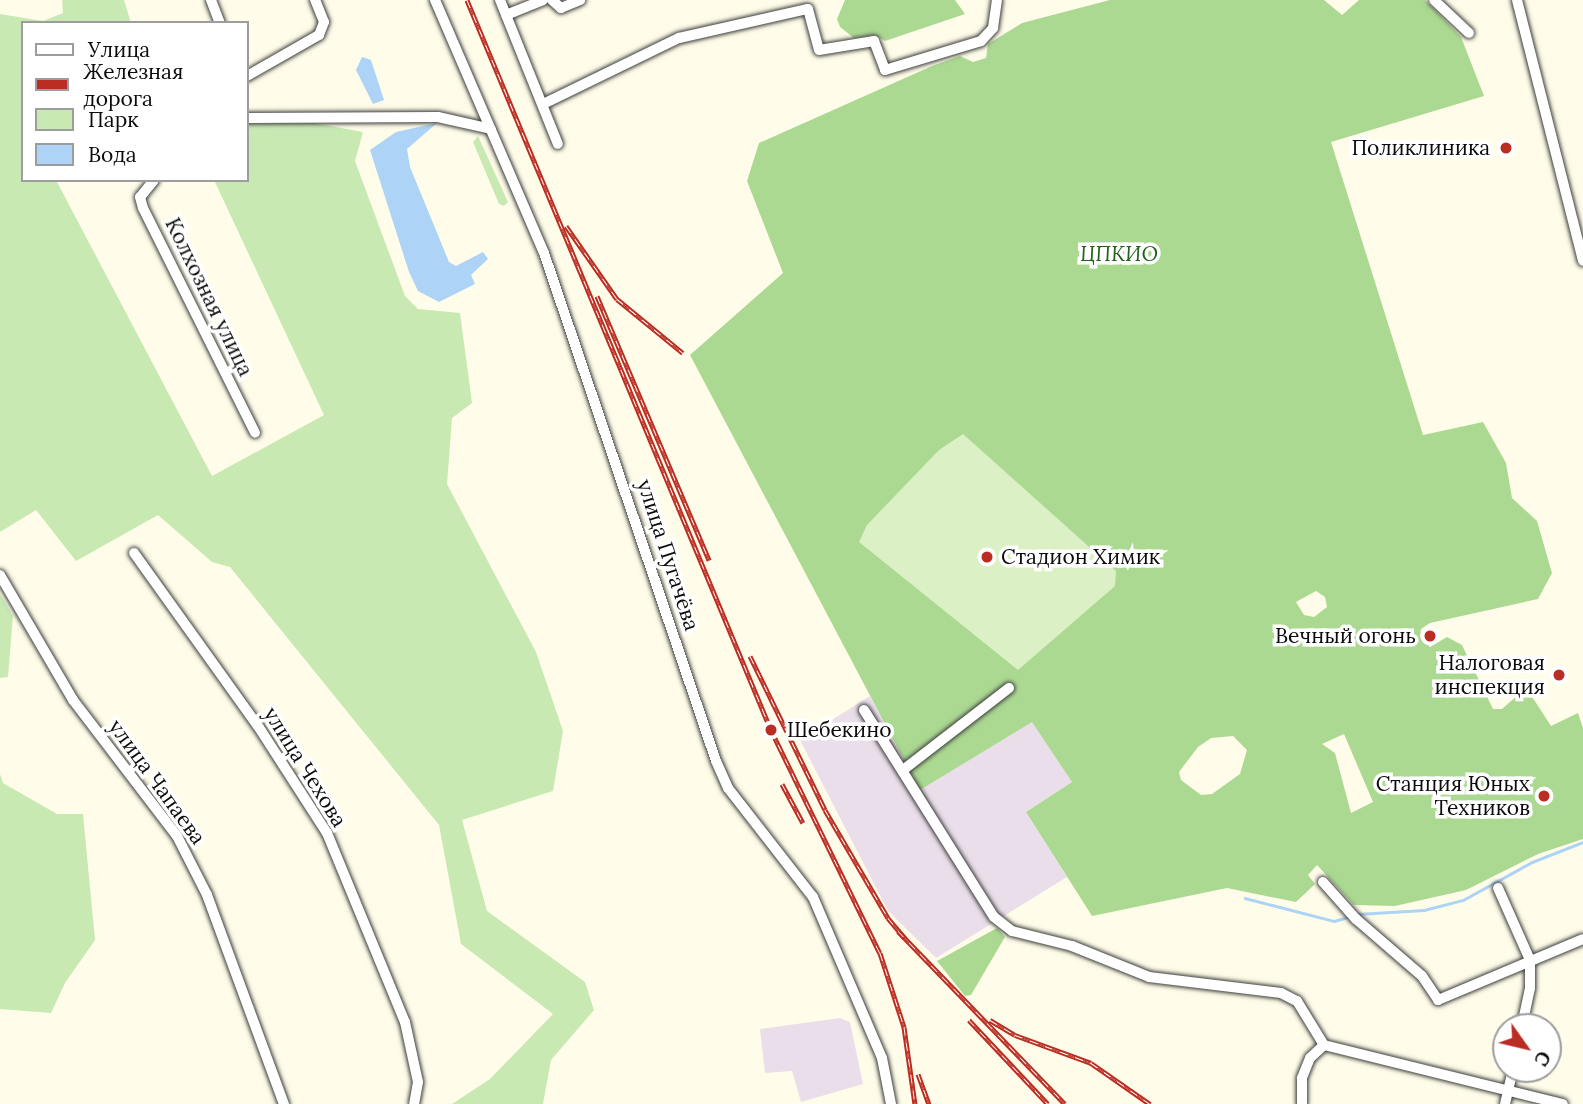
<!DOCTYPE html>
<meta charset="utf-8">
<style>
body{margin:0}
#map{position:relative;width:1583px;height:1104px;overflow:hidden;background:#fffde9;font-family:Lora,serif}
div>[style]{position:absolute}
.industrial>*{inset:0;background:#eadeea}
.green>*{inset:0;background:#c9e9b3}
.forest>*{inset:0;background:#abd992}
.pitch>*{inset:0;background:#dcf0c5}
.water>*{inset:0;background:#add3f6}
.stream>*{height:2.5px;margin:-1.25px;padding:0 1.25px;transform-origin:1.25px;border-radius:1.25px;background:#add3f6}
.roads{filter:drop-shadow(0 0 2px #3e3e3e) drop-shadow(0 0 2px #3e3e3e)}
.minor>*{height:10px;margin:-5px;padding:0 5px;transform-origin:5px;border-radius:5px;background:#fff}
.rail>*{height:5px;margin-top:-2.5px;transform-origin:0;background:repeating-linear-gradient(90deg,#fff 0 8px,#bb2c23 0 16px);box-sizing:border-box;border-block:2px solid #bb2c23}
.dots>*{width:19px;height:19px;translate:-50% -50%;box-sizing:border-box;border:4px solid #fff;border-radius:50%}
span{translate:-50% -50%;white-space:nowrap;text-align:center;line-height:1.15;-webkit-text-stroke:7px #fff;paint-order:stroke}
.poi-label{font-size:21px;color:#0b0b0b}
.right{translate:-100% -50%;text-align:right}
.left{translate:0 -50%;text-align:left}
.park-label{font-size:21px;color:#23621c;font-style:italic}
.street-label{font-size:21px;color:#0b0b0b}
.legend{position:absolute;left:21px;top:21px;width:228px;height:161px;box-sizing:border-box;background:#fff;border:2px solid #9d9d9d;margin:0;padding:9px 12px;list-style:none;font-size:21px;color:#0b0b0b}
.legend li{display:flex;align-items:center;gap:14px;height:35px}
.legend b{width:35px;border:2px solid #9d9d9d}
.north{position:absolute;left:1492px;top:1013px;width:70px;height:70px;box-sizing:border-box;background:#fff;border:2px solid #9d9d9d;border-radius:50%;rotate:124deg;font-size:19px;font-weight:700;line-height:28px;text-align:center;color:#0b0b0b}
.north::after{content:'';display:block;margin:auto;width:24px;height:32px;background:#bb2c23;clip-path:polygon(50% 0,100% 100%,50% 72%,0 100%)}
</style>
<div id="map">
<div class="industrial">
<i style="clip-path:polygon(870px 696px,920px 790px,1032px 721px,1072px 782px,1026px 812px,1067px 877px,936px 958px,888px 911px,800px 740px)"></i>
<i style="clip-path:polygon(840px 1018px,850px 1022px,863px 1084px,801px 1102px,792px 1071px,765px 1073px,760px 1029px)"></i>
</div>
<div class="green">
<i style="clip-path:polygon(62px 0,124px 0,131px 23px,23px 23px,23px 180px,56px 180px,212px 476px,324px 415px,214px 180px,247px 180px,247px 124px,314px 123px,363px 132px,355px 161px,405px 296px,418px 309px,460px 313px,472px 403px,452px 418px,447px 484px,536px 652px,563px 731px,553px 791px,462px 820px,487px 911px,585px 982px,594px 1010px,551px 1060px,543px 1104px,452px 1104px,490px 1079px,553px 1014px,461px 944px,439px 825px,230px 567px,212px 562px,158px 515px,76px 561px,36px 510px,0 532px,0 14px,43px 21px,63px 13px)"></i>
<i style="clip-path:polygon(478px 136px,508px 202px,504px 206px,499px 204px,473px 142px)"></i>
<i style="clip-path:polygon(0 594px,13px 616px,8px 677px,0 678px)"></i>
<i style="clip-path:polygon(0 774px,3px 783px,57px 814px,83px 814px,95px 940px,65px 983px,51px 1013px,0 1009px)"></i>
</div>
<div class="forest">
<i style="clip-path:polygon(845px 0,955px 0,965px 14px,885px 41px,875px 35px,854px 38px,840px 27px,837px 19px)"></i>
<i style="clip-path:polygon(evenodd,1110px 0,1324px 0,1342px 15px,1359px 0,1425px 0,1461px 37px,1484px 96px,1331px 142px,1423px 435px,1483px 422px,1506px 463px,1512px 498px,1537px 521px,1552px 573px,1538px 599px,1430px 623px,1421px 629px,1420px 637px,1430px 647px,1447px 637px,1462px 645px,1493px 709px,1502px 709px,1519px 694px,1529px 692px,1551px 726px,1578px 713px,1583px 728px,1583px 839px,1538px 854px,1466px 890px,1395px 906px,1354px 905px,1317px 865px,1308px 875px,1315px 884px,1296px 902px,1227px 888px,1092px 916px,1026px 812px,1072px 782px,1032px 722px,920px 790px,690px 355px,783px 273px,747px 181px,759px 143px,932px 66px,960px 56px,973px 62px,986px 58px,988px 44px,1022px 23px,1110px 0,1316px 591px,1325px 597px,1327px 607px,1314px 617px,1304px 615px,1296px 602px,1316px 591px,1110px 0,1344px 734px,1373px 802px,1351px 813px,1335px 753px,1322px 744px,1344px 734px,1110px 0,1233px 736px,1247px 750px,1240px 774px,1212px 794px,1201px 795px,1181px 780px,1179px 772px,1198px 747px,1211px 738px,1233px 736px)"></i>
<i style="clip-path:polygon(997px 928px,1005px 937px,971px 995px,965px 996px,937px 961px)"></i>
</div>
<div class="pitch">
<i style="clip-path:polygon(963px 434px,1116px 571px,1115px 586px,1018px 670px,859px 542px,867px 525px,939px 450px)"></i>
</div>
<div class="water">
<i style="clip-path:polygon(362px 57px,371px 60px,384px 100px,373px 104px,356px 70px)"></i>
<i style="clip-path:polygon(437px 123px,407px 149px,410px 167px,449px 262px,456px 266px,483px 252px,488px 259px,471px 275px,475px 284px,439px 302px,418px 291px,409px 272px,370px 150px,396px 132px)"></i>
</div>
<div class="stream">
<i style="left:1245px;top:898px;width:92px;rotate:14.5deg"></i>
<i style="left:1334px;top:921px;width:18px;rotate:-16deg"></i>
<i style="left:1357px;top:914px;width:67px;rotate:-3.4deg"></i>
<i style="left:1424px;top:910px;width:40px;rotate:-14.4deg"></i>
<i style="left:1463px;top:900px;width:79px;rotate:-28.8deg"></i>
<i style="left:1532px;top:862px;width:55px;rotate:-21.4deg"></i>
</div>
<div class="roads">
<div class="minor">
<i style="left:211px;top:0;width:25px;rotate:69deg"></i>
<i style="left:435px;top:0;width:275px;rotate:66.7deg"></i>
<i style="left:544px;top:253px;width:536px;rotate:71.29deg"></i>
<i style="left:716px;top:761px;width:30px;rotate:66deg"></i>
<i style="left:728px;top:788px;width:138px;rotate:52.1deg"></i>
<i style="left:813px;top:897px;width:175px;rotate:66.8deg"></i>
<i style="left:882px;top:1058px;width:47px;rotate:78.9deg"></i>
<i style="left:500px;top:0;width:155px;rotate:68.1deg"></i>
<i style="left:552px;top:0;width:12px;rotate:42deg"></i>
<i style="left:561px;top:8px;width:21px;rotate:-23deg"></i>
<i style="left:1434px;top:0;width:48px;rotate:43.3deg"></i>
<i style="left:1517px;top:0;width:269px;rotate:75.8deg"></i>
<i style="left:506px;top:15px;width:40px;rotate:-22deg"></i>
<i style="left:247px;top:76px;width:83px;rotate:-29.7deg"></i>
<i style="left:319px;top:35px;width:14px;rotate:-69deg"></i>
<i style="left:324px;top:22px;width:24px;rotate:-112deg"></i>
<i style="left:543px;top:104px;width:151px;rotate:-25.9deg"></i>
<i style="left:679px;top:38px;width:132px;rotate:-12.7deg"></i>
<i style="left:808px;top:9px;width:42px;rotate:75deg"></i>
<i style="left:819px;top:50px;width:56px;rotate:-9.3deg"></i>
<i style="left:874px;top:41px;width:31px;rotate:69deg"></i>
<i style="left:885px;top:70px;width:100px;rotate:-16.8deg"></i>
<i style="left:981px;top:41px;width:18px;rotate:-47deg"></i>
<i style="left:993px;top:28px;width:28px;rotate:-82deg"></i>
<i style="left:247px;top:118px;width:191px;rotate:-0.3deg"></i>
<i style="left:438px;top:117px;width:54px;rotate:12.8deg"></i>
<i style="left:154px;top:180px;width:22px;rotate:129deg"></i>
<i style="left:140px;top:197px;width:11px;rotate:75deg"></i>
<i style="left:143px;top:208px;width:251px;rotate:63.5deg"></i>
<i style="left:134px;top:553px;width:213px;rotate:54.4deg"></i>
<i style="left:258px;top:726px;width:127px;rotate:57.2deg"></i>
<i style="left:327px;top:833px;width:204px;rotate:67.6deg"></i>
<i style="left:405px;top:1022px;width:61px;rotate:77.8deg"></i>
<i style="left:418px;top:1082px;width:22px;rotate:100deg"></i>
<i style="left:0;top:575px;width:145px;rotate:59.7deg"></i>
<i style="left:73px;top:700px;width:171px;rotate:52.6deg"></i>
<i style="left:177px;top:836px;width:66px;rotate:63deg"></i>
<i style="left:207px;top:895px;width:223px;rotate:69.8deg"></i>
<i style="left:864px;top:710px;width:244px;rotate:57.9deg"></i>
<i style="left:994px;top:917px;width:23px;rotate:38deg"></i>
<i style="left:1012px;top:931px;width:62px;rotate:14deg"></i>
<i style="left:1072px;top:946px;width:83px;rotate:21.9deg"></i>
<i style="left:1149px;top:977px;width:133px;rotate:6.9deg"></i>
<i style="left:1281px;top:993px;width:18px;rotate:27deg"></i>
<i style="left:1297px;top:1001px;width:52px;rotate:58.5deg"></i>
<i style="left:1324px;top:1045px;width:19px;rotate:137deg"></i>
<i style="left:1310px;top:1058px;width:22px;rotate:112deg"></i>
<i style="left:1302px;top:1078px;width:26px;rotate:90deg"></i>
<i style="left:903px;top:770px;width:134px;rotate:-37.7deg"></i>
<i style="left:1323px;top:882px;width:50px;rotate:48.3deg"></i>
<i style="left:1356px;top:919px;width:87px;rotate:40.8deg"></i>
<i style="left:1422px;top:976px;width:29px;rotate:56deg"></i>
<i style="left:1438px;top:1000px;width:157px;rotate:-22.8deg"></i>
<i style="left:1498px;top:888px;width:79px;rotate:66deg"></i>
<i style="left:1530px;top:960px;width:28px;rotate:90deg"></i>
<i style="left:1530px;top:988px;width:40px;rotate:102deg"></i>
<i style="left:1324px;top:1045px;width:246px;rotate:13.9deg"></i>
<i style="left:1505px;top:1104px;width:36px;rotate:-77deg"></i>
</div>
</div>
<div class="rail">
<i style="left:467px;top:0;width:791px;rotate:67.39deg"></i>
<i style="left:771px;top:730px;width:248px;rotate:64deg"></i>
<i style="left:880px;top:953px;width:78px;rotate:72deg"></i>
<i style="left:904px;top:1027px;width:78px;rotate:81.9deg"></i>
<i style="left:566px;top:226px;width:89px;rotate:55.1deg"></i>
<i style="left:617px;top:299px;width:85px;rotate:39.3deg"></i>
<i style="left:597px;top:296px;width:287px;rotate:67deg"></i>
<i style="left:750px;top:656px;width:171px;rotate:64deg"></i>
<i style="left:825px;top:810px;width:125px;rotate:59.7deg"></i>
<i style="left:888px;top:918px;width:26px;rotate:50deg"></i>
<i style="left:782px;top:784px;width:44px;rotate:61.7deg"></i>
<i style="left:898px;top:931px;width:240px;rotate:46deg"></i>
<i style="left:969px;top:1020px;width:115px;rotate:46.8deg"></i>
<i style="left:990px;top:1020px;width:29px;rotate:31deg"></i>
<i style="left:1015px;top:1035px;width:81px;rotate:20.2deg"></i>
<i style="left:1091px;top:1063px;width:72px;rotate:34.8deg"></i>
<i style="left:918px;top:1074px;width:32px;rotate:70deg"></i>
</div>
<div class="dots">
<i style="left:1506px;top:148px;background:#bb2c23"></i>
<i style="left:987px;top:557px;background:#bb2c23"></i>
<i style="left:1430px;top:636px;background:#bb2c23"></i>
<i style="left:1559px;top:675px;background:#bb2c23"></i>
<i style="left:771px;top:730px;background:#bb2c23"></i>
<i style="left:1544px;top:796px;background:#bb2c23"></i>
</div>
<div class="poi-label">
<span class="right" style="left:1490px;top:148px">Поликлиника</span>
<span class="left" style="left:1001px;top:557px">Стадион Химик</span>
<span class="right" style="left:1416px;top:636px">Вечный огонь</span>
<span class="right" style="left:1545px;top:675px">Налоговая<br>инспекция</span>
<span class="left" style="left:787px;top:730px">Шебекино</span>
<span class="right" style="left:1530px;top:796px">Станция Юных<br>Техников</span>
</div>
<div class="park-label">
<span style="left:1119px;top:254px">ЦПКИО</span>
</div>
<div class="street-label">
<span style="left:209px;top:297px;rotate:64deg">Колхозная улица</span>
<span style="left:668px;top:555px;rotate:72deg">улица Пугачёва</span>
<span style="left:305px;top:767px;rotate:58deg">улица Чехова</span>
<span style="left:157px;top:782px;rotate:54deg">улица Чапаева</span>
</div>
<ul class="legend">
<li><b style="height:9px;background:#fff"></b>Улица</li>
<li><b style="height:9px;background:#bb2c23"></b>Железная дорога</li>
<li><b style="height:19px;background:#c9e9b3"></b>Парк</li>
<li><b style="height:19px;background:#add3f6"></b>Вода</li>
</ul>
<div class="north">С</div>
</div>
